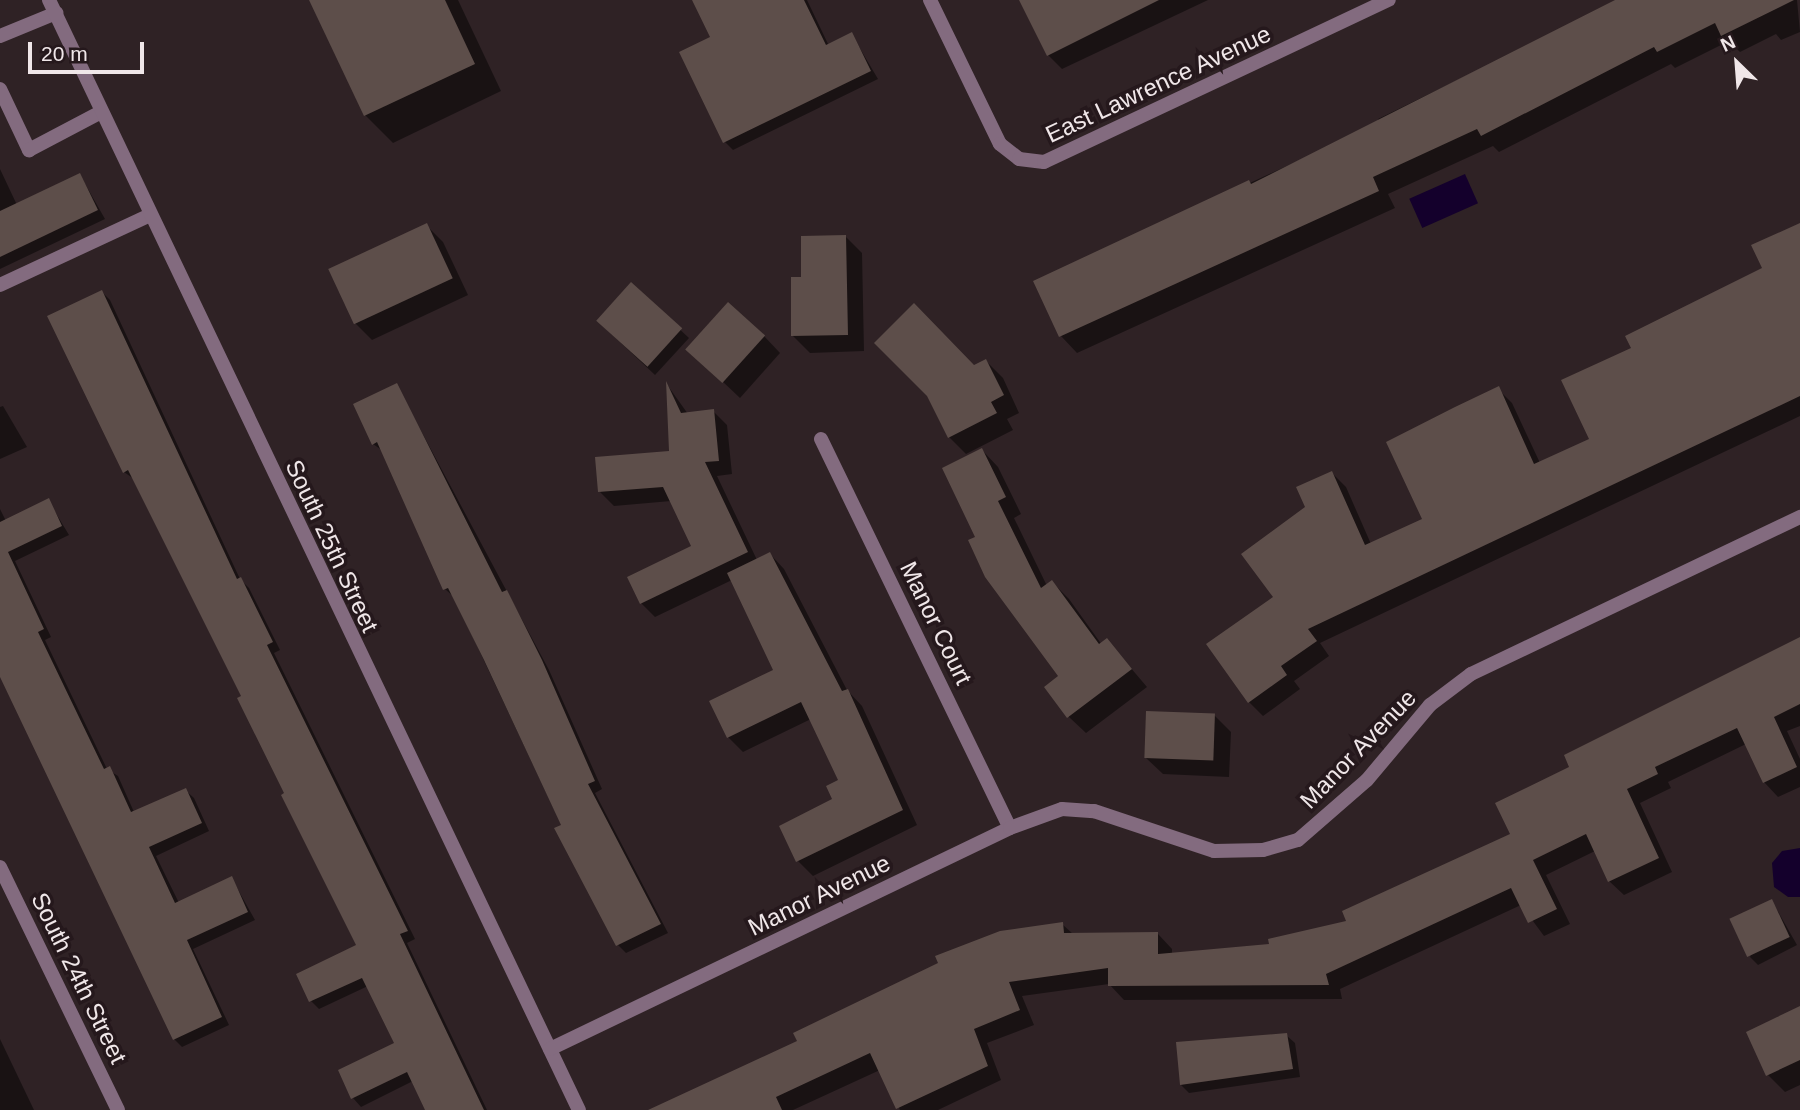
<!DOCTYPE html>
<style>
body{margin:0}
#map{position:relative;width:1800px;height:1110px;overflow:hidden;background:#2f2225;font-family:Arial,sans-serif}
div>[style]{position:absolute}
.water>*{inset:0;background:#14002c;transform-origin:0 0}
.shadow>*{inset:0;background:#0007}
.building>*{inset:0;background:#5d4e4a;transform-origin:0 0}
.service>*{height:14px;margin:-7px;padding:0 7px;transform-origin:7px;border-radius:7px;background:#836b7f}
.minor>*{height:14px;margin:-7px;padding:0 7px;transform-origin:7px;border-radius:7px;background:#836b7f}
span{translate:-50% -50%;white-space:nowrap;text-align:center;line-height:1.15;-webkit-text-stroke:7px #25181c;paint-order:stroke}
.street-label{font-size:24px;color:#f0e7e9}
.north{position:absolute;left:1702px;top:28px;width:70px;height:70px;-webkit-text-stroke:5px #25181c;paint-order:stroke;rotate:335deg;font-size:19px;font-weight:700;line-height:28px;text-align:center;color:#f0e7e9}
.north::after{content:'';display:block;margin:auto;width:24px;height:32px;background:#f0e7e9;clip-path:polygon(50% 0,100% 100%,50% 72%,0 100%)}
.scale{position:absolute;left:28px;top:42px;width:116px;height:32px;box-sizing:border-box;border:4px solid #f0e7e9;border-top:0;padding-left:9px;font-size:21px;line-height:24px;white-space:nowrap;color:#f0e7e9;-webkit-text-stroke:5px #25181c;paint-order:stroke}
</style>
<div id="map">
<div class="water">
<i style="left:1465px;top:174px;width:32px;height:61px;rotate:66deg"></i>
<i style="clip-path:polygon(1800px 848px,1800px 897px,1788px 897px,1774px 887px,1772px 863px,1782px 851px)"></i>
</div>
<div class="shadow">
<i style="clip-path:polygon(311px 0,458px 0,501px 91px,393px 143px,365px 115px)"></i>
<i style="clip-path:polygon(694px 0,807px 0,829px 46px,852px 35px,878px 79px,733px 150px,725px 142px,713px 38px)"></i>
<i style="clip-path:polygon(1021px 0,1208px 0,1062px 69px,1048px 55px)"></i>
<i style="clip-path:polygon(1621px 0,1797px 0,1800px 32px,1781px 40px,1776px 34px,1740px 52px,1729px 41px,1675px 68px,1671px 64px,1499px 152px,1493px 146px,1388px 194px,1395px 208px,1077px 353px,1061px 336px,1035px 282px,1380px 123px,1378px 119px)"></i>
<i style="clip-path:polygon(0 169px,17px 205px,80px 175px,105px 219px,0 269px)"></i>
<i style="clip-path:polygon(1800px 224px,1800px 416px,1320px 643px,1329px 656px,1294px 681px,1300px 689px,1263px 716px,1249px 702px,1275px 597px,1307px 507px,1332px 473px,1346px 487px,1371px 544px,1424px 520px,1498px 389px,1512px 403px,1540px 463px,1591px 440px,1633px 349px,1765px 269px)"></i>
<i style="clip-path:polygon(426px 225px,443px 242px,468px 295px,372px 340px,355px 323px)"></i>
<i style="clip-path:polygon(845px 236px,862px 253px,864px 351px,810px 353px,793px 336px,803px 279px)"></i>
<i style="clip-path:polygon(631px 284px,689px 338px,655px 375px,605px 328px)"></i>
<i style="clip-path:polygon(102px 292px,110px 300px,240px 579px,249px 588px,280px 650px,274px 653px,415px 939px,407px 943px,487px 1110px,427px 1110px,413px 1081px,361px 1107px,353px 1098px,340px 1071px,396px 1044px,368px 986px,319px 1009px,311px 1001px,358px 945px,243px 697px,134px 479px,124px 472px)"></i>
<i style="clip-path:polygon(764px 336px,780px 353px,740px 398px,703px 363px)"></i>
<i style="clip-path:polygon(986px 361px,1003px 378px,1019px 413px,1007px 419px,1013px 430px,966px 454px,949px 437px,974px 367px)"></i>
<i style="clip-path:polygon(397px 386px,549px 670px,602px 789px,595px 793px,668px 933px,626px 953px,618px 945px,454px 597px,445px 589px,383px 451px,373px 444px)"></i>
<i style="clip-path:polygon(668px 386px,688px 414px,713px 411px,727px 425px,732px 474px,717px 476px,757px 560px,770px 554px,784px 569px,847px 690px,862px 706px,917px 825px,813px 876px,798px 861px,781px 826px,834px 800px,840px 781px,811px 719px,743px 752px,728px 737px,775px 671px,732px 580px,655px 617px,641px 603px,693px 547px,671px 501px,614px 506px,600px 492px,671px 452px)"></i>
<i style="clip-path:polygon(3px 406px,27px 447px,0 459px,0 407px)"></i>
<i style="clip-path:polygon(982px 450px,998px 467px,1021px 514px,1014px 518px,1047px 586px,1052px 582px,1069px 599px,1102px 645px,1107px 640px,1147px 687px,1086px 733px,1069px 717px,1060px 677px,977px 537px)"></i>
<i style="clip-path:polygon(48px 500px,69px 535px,15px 561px,51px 637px,45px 640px,107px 769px,118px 776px,134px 812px,185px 790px,194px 798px,209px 831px,156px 856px,179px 903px,232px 879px,255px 920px,193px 949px,229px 1025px,182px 1047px,174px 1039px,0 672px,0 509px,6px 521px)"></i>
<i style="clip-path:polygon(1800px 639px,1800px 726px,1787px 731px,1800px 759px,1800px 787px,1778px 797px,1764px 782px,1746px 744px,1668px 782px,1671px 788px,1640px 803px,1672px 872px,1624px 895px,1609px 881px,1595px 851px,1546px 875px,1570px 924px,1544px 936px,1521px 905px,1340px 989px,1342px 999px,1124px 1000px,1109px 984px,1022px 996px,1034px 1025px,987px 1043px,1001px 1080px,938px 1110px,900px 1110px,880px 1070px,793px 1110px,695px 1110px,1062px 924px,1073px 934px,1158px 934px,1172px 949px,1172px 955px,1271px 946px,1349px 922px,1512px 834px,1572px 768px)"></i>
<i style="clip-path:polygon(1214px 715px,1231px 732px,1229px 777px,1163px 774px,1146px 758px)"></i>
<i style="clip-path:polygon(1772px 901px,1797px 945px,1758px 965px,1750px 957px)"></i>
<i style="clip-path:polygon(1800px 1009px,1800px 1085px,1785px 1092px,1768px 1075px,1748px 1033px)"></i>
<i style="clip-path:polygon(1286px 1035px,1295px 1043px,1300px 1077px,1189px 1093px,1181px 1085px)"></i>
<i style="clip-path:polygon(0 1039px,34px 1110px,0 1110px)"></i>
</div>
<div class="building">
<i style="clip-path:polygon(309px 0,445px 0,475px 64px,364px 116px)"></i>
<i style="clip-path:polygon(692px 0,804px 0,826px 45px,852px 32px,871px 71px,723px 143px,679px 52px,710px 37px)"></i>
<i style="clip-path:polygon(1019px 0,1159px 0,1047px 56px)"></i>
<i style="clip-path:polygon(1615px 0,1794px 0,1721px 36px,1715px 23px,1657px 52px,1654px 47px,1481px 136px,1477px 129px,1373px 177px,1379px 191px,1059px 337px,1033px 281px,1249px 180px,1251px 184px)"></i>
<i style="clip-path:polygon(80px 173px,98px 210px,0 257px,0 211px)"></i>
<i style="left:427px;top:223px;width:61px;height:109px;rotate:65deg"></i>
<i style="clip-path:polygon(1800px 223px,1800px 396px,1308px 629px,1317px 641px,1281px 666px,1287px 675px,1248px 703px,1206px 644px,1273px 597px,1241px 554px,1305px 507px,1296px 487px,1332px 471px,1365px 545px,1422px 519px,1386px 442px,1455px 407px,1499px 386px,1534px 464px,1589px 439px,1561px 380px,1631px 348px,1625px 336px,1762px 268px,1751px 245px)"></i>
<i style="clip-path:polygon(846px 235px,848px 335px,791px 336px,791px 277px,801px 277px,801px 236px)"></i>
<i style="left:631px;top:282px;width:69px;height:52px;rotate:42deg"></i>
<i style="clip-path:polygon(102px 290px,237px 579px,241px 577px,273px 642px,267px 645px,408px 931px,400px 934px,484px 1110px,425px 1110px,407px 1072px,351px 1099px,338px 1070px,394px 1043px,362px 978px,309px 1002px,296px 974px,356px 945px,281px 795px,284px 793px,237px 698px,241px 696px,128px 470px,123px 473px,47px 316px)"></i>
<i style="left:728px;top:302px;width:50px;height:64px;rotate:42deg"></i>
<i style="clip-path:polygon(914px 303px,974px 365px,986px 359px,1004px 395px,991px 402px,997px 413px,948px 438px,927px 396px,874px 343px)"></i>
<i style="clip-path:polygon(666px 381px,681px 413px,714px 409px,719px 461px,705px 462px,748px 552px,640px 604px,627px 577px,691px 546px,663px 487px,598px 492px,595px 457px,669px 451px)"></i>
<i style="clip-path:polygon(397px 383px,502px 592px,507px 590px,542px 660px,595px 781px,588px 784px,661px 924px,616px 946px,554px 828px,561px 825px,484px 660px,448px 588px,443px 590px,377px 442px,372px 445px,353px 404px)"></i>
<i style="clip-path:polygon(982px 448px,1006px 497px,998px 501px,1041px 588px,1052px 580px,1099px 644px,1107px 638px,1132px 669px,1067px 718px,1044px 687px,1058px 676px,985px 577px,968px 540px,975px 537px,942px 468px)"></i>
<i style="clip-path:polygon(49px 498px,62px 526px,8px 552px,44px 629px,38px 632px,104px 769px,110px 766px,131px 812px,186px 788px,202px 823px,149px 847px,175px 903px,232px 876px,248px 912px,187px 940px,222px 1017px,173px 1040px,0 677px,0 522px)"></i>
<i style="clip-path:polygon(770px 552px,842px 691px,848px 689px,903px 810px,796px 862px,779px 826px,832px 799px,826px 786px,838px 780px,801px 702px,727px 738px,709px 701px,773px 670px,727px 573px)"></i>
<i style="clip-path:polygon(1800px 637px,1800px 704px,1774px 717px,1797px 767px,1763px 783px,1737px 728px,1655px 767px,1658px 774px,1627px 789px,1659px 858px,1608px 882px,1586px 834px,1533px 860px,1557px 909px,1528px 923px,1511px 888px,1326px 974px,1329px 985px,1108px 986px,1108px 968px,1009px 982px,1020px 1010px,974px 1029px,988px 1066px,896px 1109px,870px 1053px,776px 1097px,782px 1110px,648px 1110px,797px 1041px,793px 1033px,938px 963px,935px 956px,1000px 931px,1063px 922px,1064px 933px,1158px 932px,1158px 954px,1269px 944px,1268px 939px,1346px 921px,1342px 911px,1510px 834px,1495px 803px,1569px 767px,1564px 755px)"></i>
<i style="left:1146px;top:711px;width:69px;height:47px;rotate:2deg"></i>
<i style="left:1772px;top:899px;width:42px;height:47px;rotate:65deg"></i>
<i style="clip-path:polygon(1800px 1006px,1800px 1060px,1766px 1076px,1746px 1032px)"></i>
<i style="clip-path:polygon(1287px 1033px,1293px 1069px,1180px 1085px,1176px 1042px)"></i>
</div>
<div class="service">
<i style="left:0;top:36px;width:61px;rotate:-22.3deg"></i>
<i style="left:0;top:89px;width:68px;rotate:64.6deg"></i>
<i style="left:29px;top:150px;width:81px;rotate:-27.8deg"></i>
<i style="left:0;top:285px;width:166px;rotate:-25deg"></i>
</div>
<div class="minor">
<i style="left:49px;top:0;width:1230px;rotate:64.48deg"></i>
<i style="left:930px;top:0;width:160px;rotate:64.1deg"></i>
<i style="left:1000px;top:144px;width:24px;rotate:38deg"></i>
<i style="left:1019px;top:159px;width:25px;rotate:7deg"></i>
<i style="left:1044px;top:162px;width:381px;rotate:-25.2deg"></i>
<i style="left:821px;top:439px;width:432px;rotate:64.1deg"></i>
<i style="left:0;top:867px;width:270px;rotate:64.1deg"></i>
<i style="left:550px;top:1049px;width:510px;rotate:-25.66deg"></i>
<i style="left:1010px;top:828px;width:55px;rotate:-20.1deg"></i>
<i style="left:1062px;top:809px;width:32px;rotate:4deg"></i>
<i style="left:1094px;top:811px;width:126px;rotate:18.4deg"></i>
<i style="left:1214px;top:851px;width:49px;rotate:-1.2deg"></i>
<i style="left:1263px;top:850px;width:36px;rotate:-16deg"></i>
<i style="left:1298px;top:840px;width:91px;rotate:-41deg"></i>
<i style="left:1367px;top:780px;width:98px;rotate:-50deg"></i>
<i style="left:1430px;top:705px;width:51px;rotate:-37.1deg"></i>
<i style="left:1471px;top:674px;width:365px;rotate:-25.5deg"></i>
</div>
<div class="street-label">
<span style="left:1158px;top:84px;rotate:-25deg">East Lawrence Avenue</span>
<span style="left:332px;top:546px;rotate:65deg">South 25th Street</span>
<span style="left:936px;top:623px;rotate:64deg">Manor Court</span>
<span style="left:1358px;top:749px;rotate:-46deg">Manor Avenue</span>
<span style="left:819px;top:895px;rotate:-26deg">Manor Avenue</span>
<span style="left:79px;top:978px;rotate:64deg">South 24th Street</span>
</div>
<div class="north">N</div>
<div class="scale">20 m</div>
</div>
